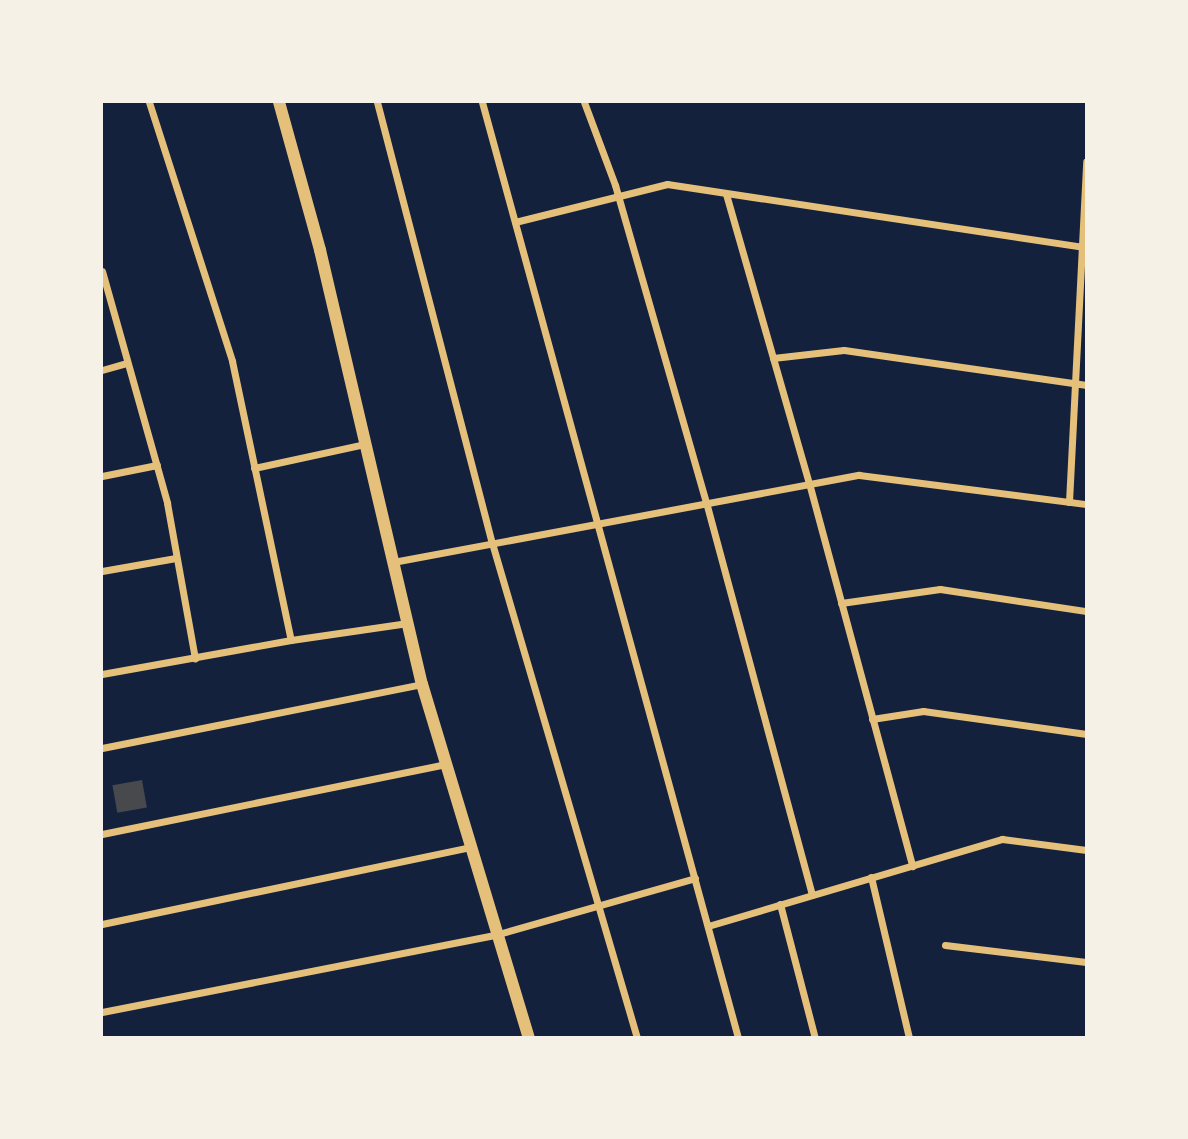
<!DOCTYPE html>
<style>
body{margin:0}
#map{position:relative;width:1188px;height:1139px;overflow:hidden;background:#14213d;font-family:"Source Sans 3",sans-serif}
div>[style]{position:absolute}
.building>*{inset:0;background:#48494c;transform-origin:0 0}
.minor>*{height:7px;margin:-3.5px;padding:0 3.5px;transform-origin:3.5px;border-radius:3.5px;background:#e5c07b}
.tertiary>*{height:12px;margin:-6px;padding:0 6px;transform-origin:6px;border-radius:6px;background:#e5c07b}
span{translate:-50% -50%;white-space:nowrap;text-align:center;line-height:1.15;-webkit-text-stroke:6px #f6f1e7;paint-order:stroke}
.frame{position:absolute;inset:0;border:103px solid #f6f1e7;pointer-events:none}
</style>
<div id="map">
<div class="building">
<i style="left:142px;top:780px;width:28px;height:30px;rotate:80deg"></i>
</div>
<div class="minor">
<i style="left:149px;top:102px;width:272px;rotate:72.2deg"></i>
<i style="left:232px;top:361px;width:285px;rotate:78.1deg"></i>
<i style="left:377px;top:102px;width:456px;rotate:75.4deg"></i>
<i style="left:492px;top:543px;width:516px;rotate:73.67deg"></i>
<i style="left:482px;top:102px;width:970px;rotate:74.7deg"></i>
<i style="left:584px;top:102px;width:89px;rotate:69.5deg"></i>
<i style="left:615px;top:185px;width:330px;rotate:74deg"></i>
<i style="left:706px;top:502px;width:407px;rotate:74.9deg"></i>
<i style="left:726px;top:194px;width:301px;rotate:74deg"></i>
<i style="left:809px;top:483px;width:397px;rotate:74.9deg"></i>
<i style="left:515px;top:222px;width:157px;rotate:-14deg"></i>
<i style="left:667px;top:184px;width:424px;rotate:8.6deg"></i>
<i style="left:102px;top:271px;width:241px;rotate:74.3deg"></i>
<i style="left:167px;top:503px;width:158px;rotate:79.8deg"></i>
<i style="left:773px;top:358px;width:71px;rotate:-6.4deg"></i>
<i style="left:844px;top:350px;width:245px;rotate:8.2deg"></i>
<i style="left:102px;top:370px;width:26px;rotate:-16deg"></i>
<i style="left:254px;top:468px;width:114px;rotate:-12.2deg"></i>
<i style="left:102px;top:476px;width:56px;rotate:-11.3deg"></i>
<i style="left:1069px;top:502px;width:341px;rotate:-87.1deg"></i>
<i style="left:393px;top:562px;width:474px;rotate:-10.6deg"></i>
<i style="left:859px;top:475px;width:229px;rotate:7.3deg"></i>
<i style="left:102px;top:571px;width:75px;rotate:-10deg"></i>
<i style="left:841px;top:603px;width:100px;rotate:-8deg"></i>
<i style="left:940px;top:589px;width:148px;rotate:8.6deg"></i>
<i style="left:102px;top:674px;width:192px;rotate:-10.2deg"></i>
<i style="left:291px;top:640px;width:118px;rotate:-8.3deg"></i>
<i style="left:872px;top:719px;width:52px;rotate:-8.9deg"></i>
<i style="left:923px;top:711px;width:165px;rotate:8deg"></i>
<i style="left:102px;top:748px;width:326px;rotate:-11.3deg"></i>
<i style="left:102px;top:834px;width:351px;rotate:-11.5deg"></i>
<i style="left:871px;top:877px;width:165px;rotate:76.7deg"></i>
<i style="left:780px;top:904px;width:138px;rotate:75.4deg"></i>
<i style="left:102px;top:924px;width:376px;rotate:-11.8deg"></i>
<i style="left:708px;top:926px;width:307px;rotate:-16.5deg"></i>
<i style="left:1002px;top:839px;width:85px;rotate:7.5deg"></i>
<i style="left:945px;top:945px;width:142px;rotate:6.9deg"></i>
<i style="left:102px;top:1012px;width:400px;rotate:-11.1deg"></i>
<i style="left:495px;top:935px;width:208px;rotate:-15.9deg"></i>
</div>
<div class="tertiary">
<i style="left:279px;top:102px;width:154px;rotate:74.5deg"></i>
<i style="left:320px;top:250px;width:446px;rotate:76.8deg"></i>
<i style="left:422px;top:684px;width:370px;rotate:73.2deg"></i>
</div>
<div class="frame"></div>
</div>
